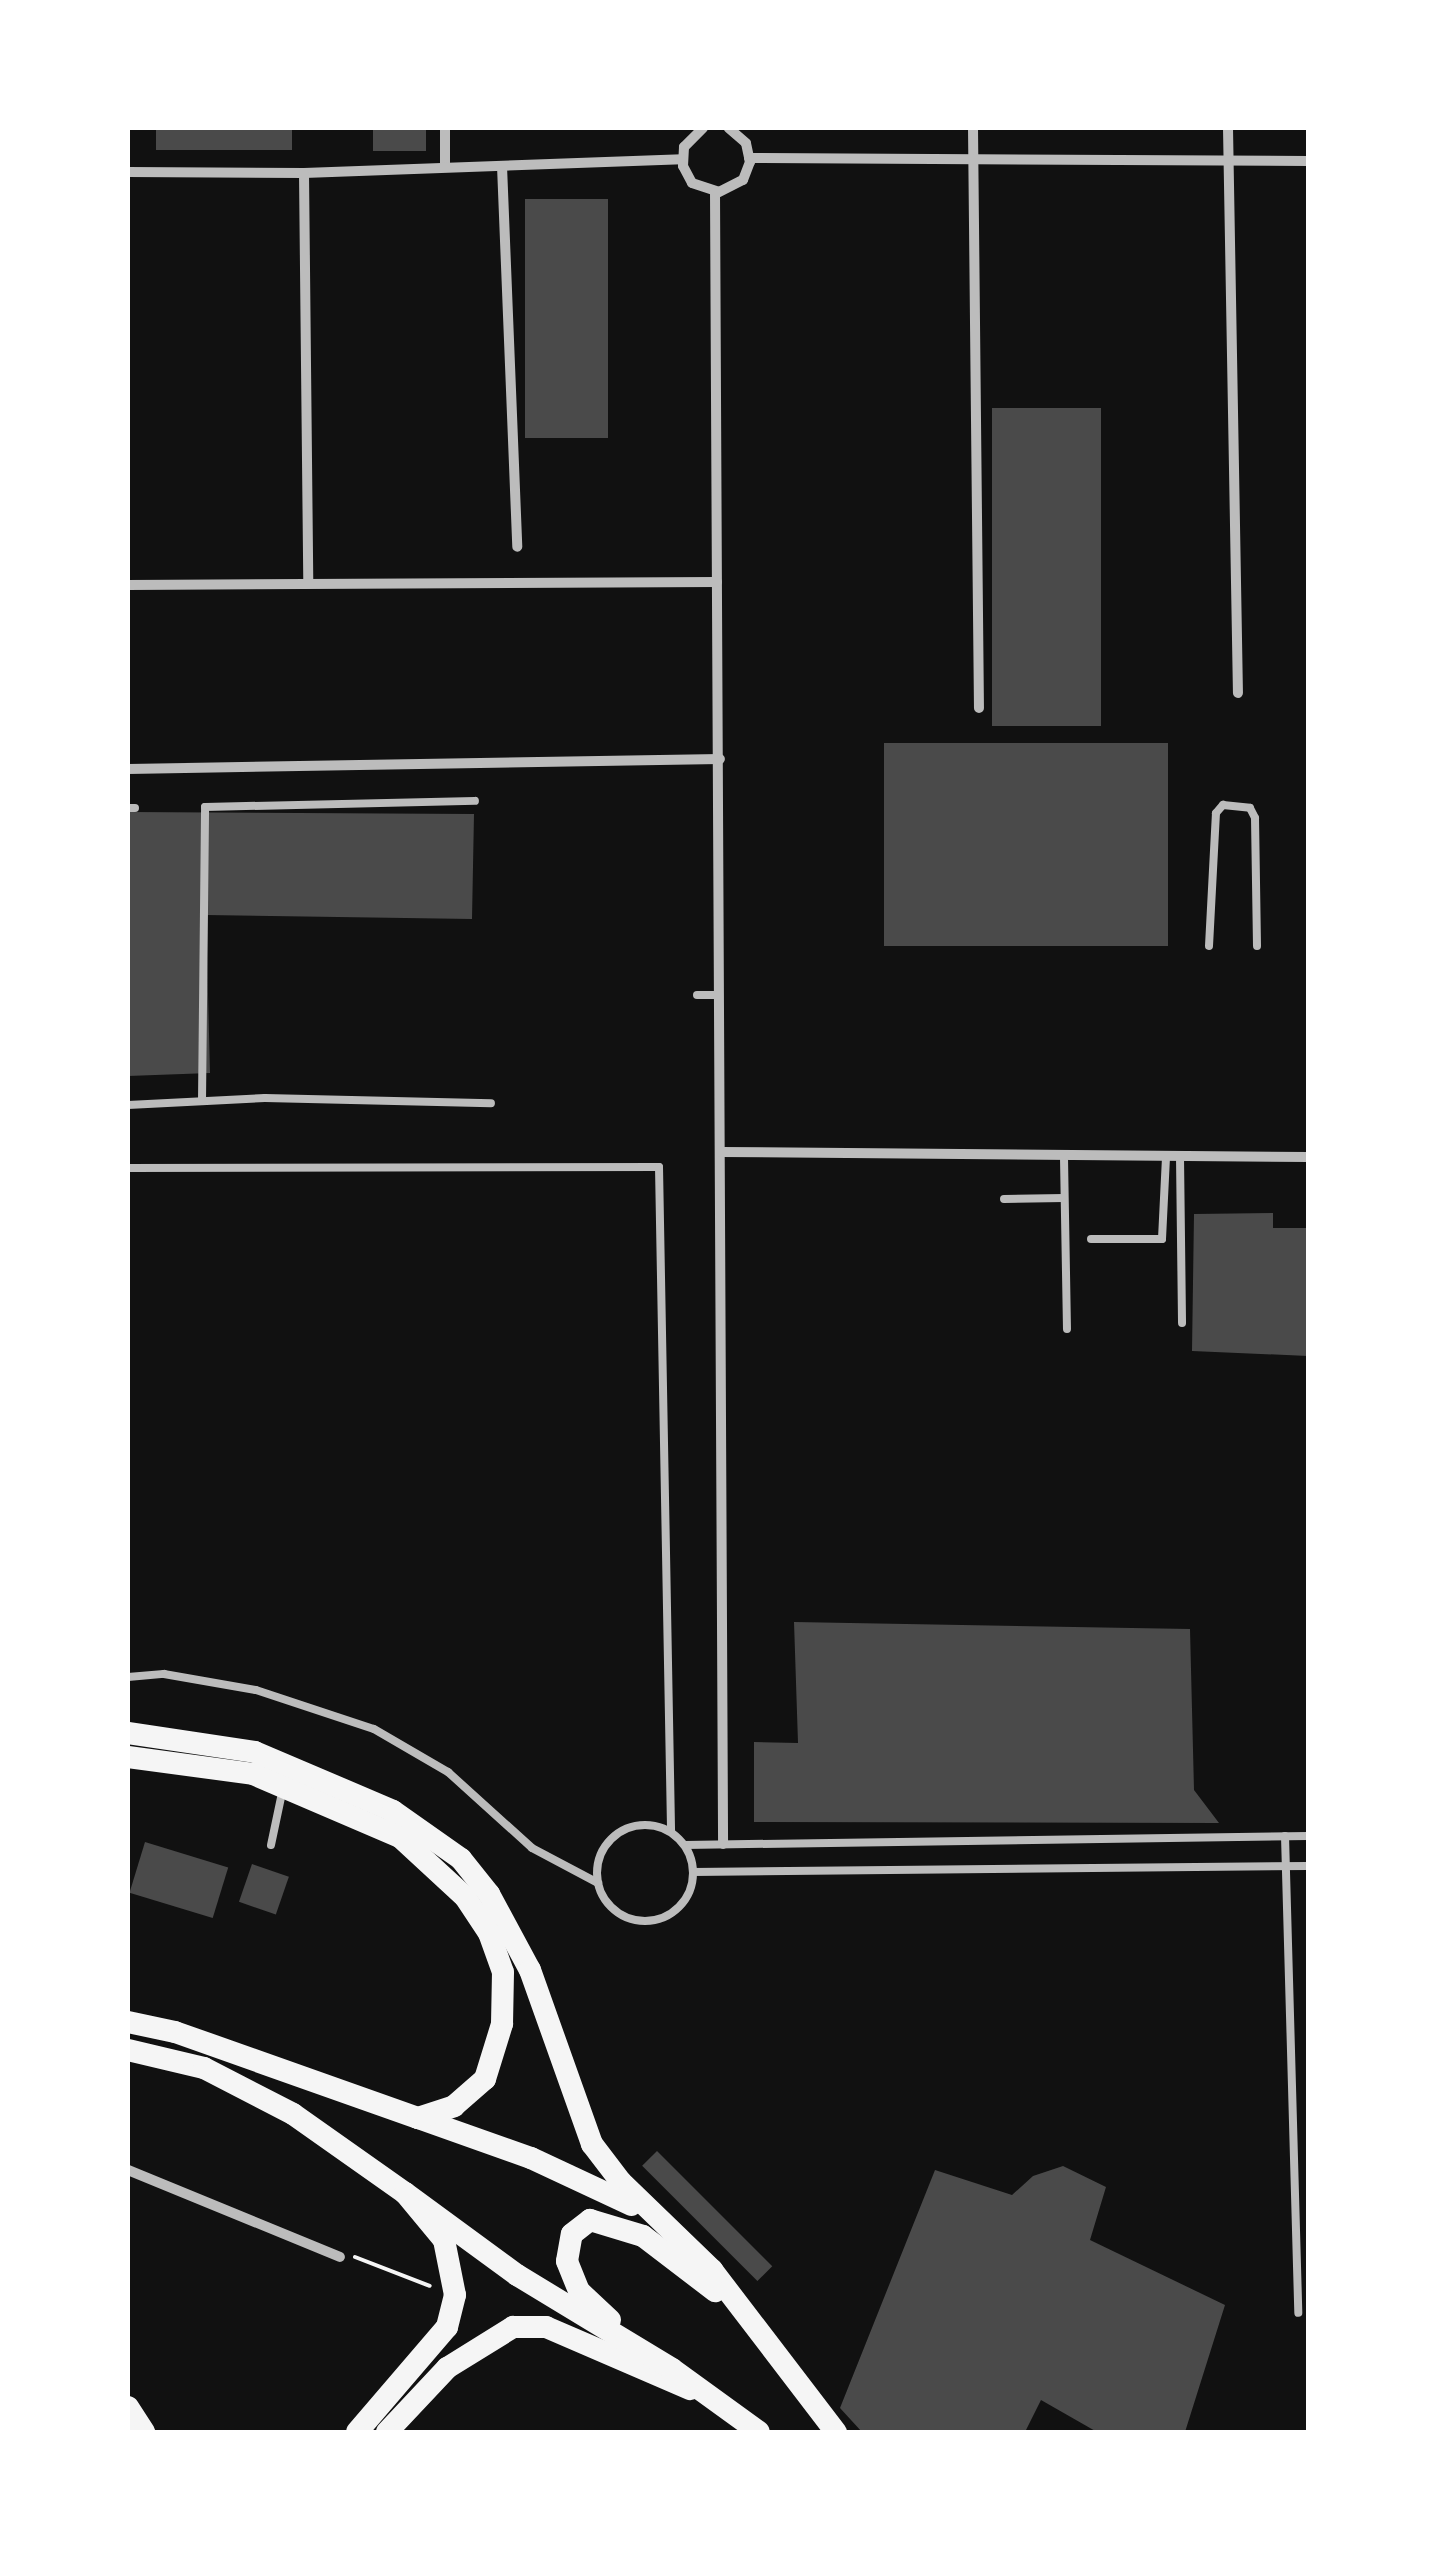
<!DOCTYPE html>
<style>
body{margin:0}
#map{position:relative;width:1436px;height:2560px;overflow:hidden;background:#111;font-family:Georgia,serif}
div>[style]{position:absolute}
.building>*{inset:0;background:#4a4a4a;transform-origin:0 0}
.path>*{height:4px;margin:-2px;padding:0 2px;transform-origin:2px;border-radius:2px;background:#f5f5f5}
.service>*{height:8px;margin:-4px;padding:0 4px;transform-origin:4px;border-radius:4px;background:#bcbcbc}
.service>.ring{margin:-4px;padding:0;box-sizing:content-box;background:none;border:8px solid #bcbcbc;border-radius:50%}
.minor>*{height:10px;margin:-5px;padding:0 5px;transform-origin:5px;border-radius:5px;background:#bcbcbc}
.primary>*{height:22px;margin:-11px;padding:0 11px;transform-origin:11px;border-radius:11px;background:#f5f5f5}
.trunk>*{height:22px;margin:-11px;padding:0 11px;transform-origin:11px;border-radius:11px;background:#f5f5f5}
span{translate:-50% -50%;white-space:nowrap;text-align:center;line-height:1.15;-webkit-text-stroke:10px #fff;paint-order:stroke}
.frame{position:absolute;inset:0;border:130px solid #fff;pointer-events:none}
</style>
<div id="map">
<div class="building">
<i style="left:156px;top:128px;width:136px;height:22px"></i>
<i style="left:373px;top:128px;width:53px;height:23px"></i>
<i style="left:608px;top:199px;width:239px;height:83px;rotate:90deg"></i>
<i style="left:1101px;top:408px;width:318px;height:109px;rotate:90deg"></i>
<i style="left:1168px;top:743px;width:203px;height:284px;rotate:90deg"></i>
<i style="clip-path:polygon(128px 812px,474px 814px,472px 919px,206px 915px,210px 1073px,128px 1076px)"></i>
<i style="clip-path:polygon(1273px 1213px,1273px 1228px,1308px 1228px,1308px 1356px,1192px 1351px,1194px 1214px)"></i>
<i style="clip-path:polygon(794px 1622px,1190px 1629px,1194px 1790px,1219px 1823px,754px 1822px,754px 1742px,798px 1743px)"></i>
<i style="left:145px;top:1842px;width:87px;height:53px;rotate:17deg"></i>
<i style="left:252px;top:1864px;width:39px;height:40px;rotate:19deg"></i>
<i style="left:657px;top:2151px;width:163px;height:21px;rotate:45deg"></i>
<i style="clip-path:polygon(1063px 2166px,1106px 2187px,1090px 2240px,1225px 2305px,1185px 2432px,1097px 2432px,1041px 2400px,1025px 2432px,862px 2432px,840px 2408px,935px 2170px,1012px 2195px,1033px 2176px)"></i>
</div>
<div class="path">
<i style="left:355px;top:2257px;width:80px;rotate:21.1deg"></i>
</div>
<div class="service">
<i style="left:128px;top:808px;width:7px"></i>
<i style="left:1209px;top:946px;width:133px;rotate:-87deg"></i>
<i style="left:1216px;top:813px;width:11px;rotate:-49deg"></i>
<i style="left:1223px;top:805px;width:27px;rotate:6deg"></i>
<i style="left:1250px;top:808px;width:11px;rotate:63deg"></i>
<i style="left:1255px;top:818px;width:128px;rotate:89.1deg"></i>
<i style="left:697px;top:995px;width:22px"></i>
<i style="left:202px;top:1101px;width:294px;rotate:-89.4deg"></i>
<i style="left:205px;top:807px;width:270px;rotate:-1.3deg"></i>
<i style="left:128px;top:1105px;width:137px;rotate:-2.9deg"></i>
<i style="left:265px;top:1098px;width:226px;rotate:1.3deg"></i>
<i style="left:1180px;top:1157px;width:166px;rotate:89.3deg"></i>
<i style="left:1064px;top:1158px;width:171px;rotate:89deg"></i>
<i style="left:128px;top:1168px;width:531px;rotate:-0.11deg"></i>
<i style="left:659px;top:1167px;width:664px;rotate:88.96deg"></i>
<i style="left:1004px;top:1199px;width:60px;rotate:-1deg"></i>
<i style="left:1091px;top:1239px;width:71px"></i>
<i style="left:1162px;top:1239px;width:82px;rotate:-87.2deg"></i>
<i style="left:128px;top:1677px;width:36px;rotate:-5deg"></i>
<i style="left:164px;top:1674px;width:93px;rotate:9.9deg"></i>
<i style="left:256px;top:1690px;width:124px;rotate:18.3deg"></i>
<i style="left:374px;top:1729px;width:86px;rotate:30.2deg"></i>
<i style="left:448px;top:1772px;width:113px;rotate:42.1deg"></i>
<i style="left:532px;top:1848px;width:75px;rotate:27.9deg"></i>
<i class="ring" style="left:597px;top:1825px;width:88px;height:88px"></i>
<i style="left:1285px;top:1836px;width:477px;rotate:88.4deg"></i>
<i style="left:271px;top:1845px;width:58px;rotate:-78.1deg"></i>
<i style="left:685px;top:1845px;width:623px;rotate:-0.83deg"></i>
<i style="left:693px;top:1872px;width:615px;rotate:-0.56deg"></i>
</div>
<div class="minor">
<i style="left:445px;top:128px;width:38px;rotate:90deg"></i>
<i style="left:703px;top:128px;width:27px;rotate:135deg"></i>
<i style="left:684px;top:147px;width:19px;rotate:93deg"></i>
<i style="left:683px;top:166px;width:19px;rotate:62deg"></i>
<i style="left:692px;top:183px;width:28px;rotate:18deg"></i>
<i style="left:719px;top:192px;width:27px;rotate:-27deg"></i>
<i style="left:743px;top:180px;width:19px;rotate:-69deg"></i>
<i style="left:750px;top:162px;width:19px;rotate:-102deg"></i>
<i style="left:746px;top:143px;width:23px;rotate:-139deg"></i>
<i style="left:973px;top:128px;width:580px;rotate:89.41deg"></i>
<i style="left:1228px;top:128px;width:565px;rotate:88.99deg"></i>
<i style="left:749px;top:158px;width:559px;rotate:0.31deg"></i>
<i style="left:502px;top:166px;width:381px;rotate:87.7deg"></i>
<i style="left:128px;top:172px;width:176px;rotate:0.3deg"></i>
<i style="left:304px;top:173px;width:378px;rotate:-2.1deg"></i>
<i style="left:304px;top:173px;width:410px;rotate:89.4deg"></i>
<i style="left:715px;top:192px;width:1652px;rotate:89.72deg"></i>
<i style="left:128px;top:585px;width:589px;rotate:-0.29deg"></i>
<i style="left:128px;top:769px;width:592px;rotate:-0.97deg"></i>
<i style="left:721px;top:1152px;width:587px;rotate:0.49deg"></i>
<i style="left:128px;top:2170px;width:229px;rotate:22.3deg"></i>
</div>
<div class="primary">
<i style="left:128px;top:1733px;width:128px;rotate:8.5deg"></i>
<i style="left:255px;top:1752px;width:150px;rotate:23.1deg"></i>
<i style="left:393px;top:1811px;width:83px;rotate:35.2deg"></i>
<i style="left:461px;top:1859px;width:45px;rotate:51.3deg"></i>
<i style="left:489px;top:1894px;width:86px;rotate:61.7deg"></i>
<i style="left:128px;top:1757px;width:126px;rotate:7.7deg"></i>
<i style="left:253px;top:1774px;width:160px;rotate:23.2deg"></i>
<i style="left:400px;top:1837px;width:88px;rotate:42.7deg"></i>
<i style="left:465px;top:1897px;width:43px;rotate:56.3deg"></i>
<i style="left:489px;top:1933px;width:41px;rotate:70.3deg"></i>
<i style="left:128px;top:2022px;width:48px;rotate:12deg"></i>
<i style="left:175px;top:2032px;width:258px;rotate:19.5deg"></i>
<i style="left:128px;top:2050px;width:78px;rotate:13.3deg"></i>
<i style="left:204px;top:2068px;width:100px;rotate:27.3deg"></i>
<i style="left:293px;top:2114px;width:137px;rotate:35.2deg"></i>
<i style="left:405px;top:2193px;width:61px;rotate:50.3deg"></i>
<i style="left:444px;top:2240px;width:56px;rotate:78.7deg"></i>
<i style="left:455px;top:2295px;width:33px;rotate:104deg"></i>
<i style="left:447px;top:2327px;width:138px;rotate:130.6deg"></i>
<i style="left:128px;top:2407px;width:30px;rotate:57deg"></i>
<i style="left:387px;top:2432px;width:88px;rotate:-46.8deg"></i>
<i style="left:447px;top:2368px;width:78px;rotate:-31.8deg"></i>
<i style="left:513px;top:2327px;width:33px"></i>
<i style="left:546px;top:2327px;width:157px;rotate:23.3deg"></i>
</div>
<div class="trunk">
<i style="left:530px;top:1970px;width:185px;rotate:70.4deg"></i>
<i style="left:592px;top:2144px;width:48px;rotate:52.7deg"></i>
<i style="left:621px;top:2182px;width:127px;rotate:44deg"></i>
<i style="left:712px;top:2270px;width:204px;rotate:52.6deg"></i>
<i style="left:418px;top:2118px;width:120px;rotate:19.5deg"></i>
<i style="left:531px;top:2158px;width:111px;rotate:25deg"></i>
<i style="left:418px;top:2118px;width:38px;rotate:-18deg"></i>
<i style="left:454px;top:2106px;width:41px;rotate:-41.1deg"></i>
<i style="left:485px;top:2079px;width:58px;rotate:-72.8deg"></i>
<i style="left:502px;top:2024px;width:52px;rotate:-88.9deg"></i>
<i style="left:405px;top:2193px;width:139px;rotate:36.2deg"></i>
<i style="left:517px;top:2275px;width:181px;rotate:31.2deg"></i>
<i style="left:672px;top:2369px;width:107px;rotate:35.9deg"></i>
<i style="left:610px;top:2320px;width:42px;rotate:-136.9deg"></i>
<i style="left:579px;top:2291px;width:32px;rotate:-112deg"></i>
<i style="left:567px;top:2261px;width:27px;rotate:-80deg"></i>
<i style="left:572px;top:2234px;width:23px;rotate:-38deg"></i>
<i style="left:590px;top:2220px;width:55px;rotate:16.8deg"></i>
<i style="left:643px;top:2236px;width:91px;rotate:37.4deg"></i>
</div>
<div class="frame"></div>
</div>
